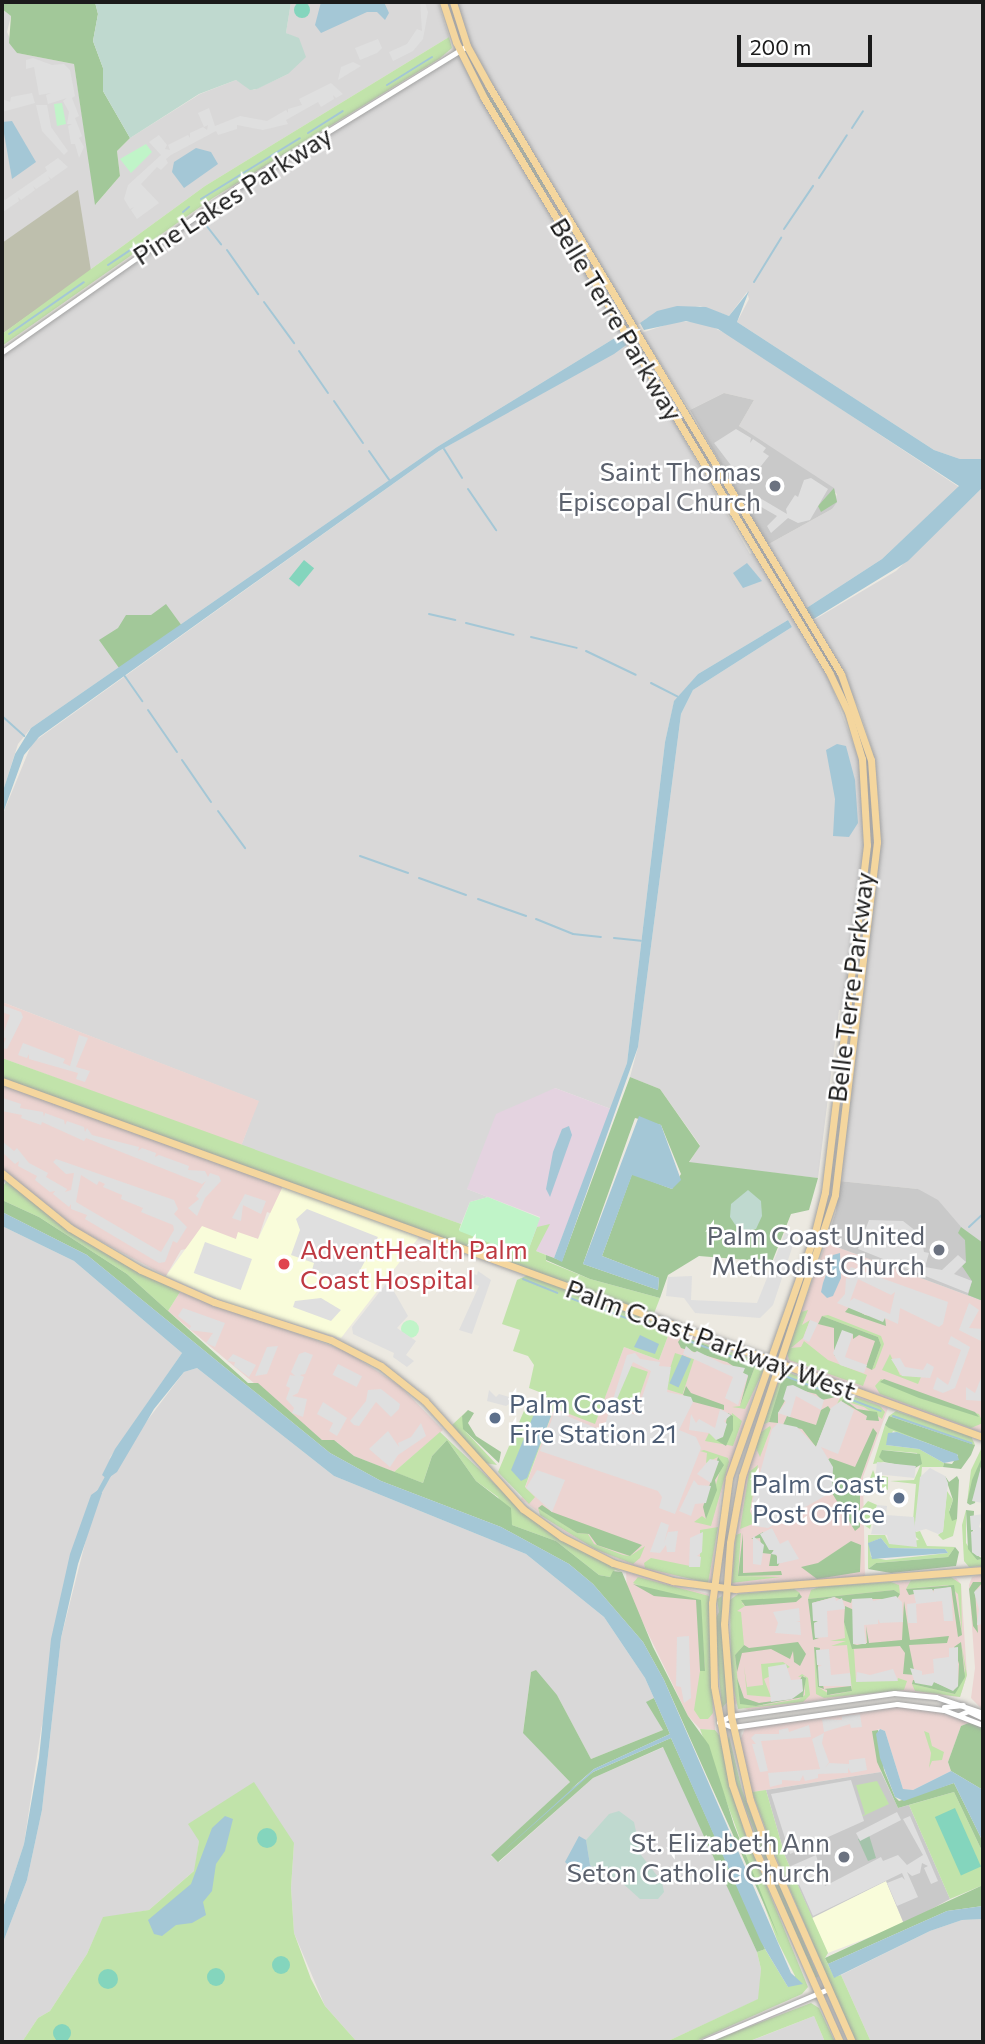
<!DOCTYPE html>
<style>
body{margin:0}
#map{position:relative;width:985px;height:2044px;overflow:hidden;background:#ece9e1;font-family:Commissioner,sans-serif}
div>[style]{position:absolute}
.residential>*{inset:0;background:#d9d8d8;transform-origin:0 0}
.commercial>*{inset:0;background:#ecd4d1}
.industrial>*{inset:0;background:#e4d3e0}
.education>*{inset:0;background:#f9fcda}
.religious>*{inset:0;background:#c9c9c9}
.construction>*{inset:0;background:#bebfad}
.grass>*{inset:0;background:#c1e3aa;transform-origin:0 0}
.forest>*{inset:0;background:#a2c899}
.wetland>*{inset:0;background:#bfd9cf}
.cemetery>*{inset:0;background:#a4c3ab}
.park>*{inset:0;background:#c0f4c8}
.round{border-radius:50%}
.pitch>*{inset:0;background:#84d5bd;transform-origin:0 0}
.parking>*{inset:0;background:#dfdfdf;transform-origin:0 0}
.water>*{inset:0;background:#a4c7d6;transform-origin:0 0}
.stream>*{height:2px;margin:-1px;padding:0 1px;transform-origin:1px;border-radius:1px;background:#a4c7d6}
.canal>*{height:4.5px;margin:-2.25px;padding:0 2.25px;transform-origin:2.25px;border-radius:2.25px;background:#a4c7d6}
.roads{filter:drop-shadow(0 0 2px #a2a2a2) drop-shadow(0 0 2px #a2a2a2)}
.minor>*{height:5px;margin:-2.5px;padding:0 2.5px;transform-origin:2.5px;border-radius:2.5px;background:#fff}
.major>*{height:7px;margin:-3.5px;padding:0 3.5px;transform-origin:3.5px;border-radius:3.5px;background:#f4d69e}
.dots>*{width:19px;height:19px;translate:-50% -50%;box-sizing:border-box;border:4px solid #fff;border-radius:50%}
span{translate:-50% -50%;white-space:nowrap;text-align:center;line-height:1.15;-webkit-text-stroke:5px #fff;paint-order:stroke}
.street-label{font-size:26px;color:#1b1b1b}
.worship-label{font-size:26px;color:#5b616d}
.right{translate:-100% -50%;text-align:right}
.health-label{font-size:26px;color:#be3a42}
.left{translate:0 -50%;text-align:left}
.service-label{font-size:26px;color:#4e5e75}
.frame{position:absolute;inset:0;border:4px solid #1b1b1b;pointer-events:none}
.scale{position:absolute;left:737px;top:35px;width:135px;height:32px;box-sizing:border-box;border:4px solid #1b1b1b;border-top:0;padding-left:9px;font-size:21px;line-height:24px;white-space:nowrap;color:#1b1b1b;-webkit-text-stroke:5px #fff;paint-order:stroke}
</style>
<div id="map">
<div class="residential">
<i style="clip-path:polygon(291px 2px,438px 2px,449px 37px,205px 186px,2px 334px,2px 9px,11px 16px,7px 32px,17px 53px,74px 64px,96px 204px,120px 176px,117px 151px,130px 138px,200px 94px,236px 80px,254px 90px,288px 74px,294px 37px,286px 33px)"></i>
<i style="clip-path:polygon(456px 2px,983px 2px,983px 459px,960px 459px,934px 450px,737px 322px,749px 299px,747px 292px,729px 316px,700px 306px,647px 318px,637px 326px,491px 85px,469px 44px)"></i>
<i style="clip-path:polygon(459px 55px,623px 333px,437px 447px,31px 728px,18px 744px,2px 794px,2px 356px,237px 191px)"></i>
<i style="clip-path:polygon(678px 321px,704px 323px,729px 335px,959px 487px,882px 559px,805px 609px,767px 545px,832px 509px,837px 494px,739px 426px,754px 400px,724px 393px,690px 410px,641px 333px)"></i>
<i style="clip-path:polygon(629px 343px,750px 554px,754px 551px,827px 674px,859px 759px,865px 845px,845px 1009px,839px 1010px,818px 1178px,689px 1163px,700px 1145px,660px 1089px,630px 1077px,638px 1047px,681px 714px,693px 690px,792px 627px,788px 620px,698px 674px,674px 702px,665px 742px,627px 1063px,611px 1109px,555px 1088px,467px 1189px,488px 1197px,470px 1202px,461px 1224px,241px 1146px,258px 1101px,2px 1002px,2px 816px,32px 743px,439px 451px)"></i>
<i style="clip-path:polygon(983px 487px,983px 1243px,968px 1235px,918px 1189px,839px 1181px,880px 831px,879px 801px,872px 750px,859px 708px,812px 621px,896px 571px)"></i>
<i style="left:762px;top:546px;width:77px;height:4px;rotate:59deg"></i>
<i style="clip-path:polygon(807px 623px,839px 676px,867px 752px,874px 842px,854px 1011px,850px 1010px,870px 845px,867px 775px,861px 746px,804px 624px)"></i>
<i style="clip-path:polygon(2px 1226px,74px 1261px,182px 1353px,109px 1459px,137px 1434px,184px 1372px,197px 1368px,334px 1476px,526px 1554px,604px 1617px,645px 1678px,654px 1698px,647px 1702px,663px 1730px,591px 1759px,557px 1695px,531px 1672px,523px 1732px,570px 1782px,491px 1856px,499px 1862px,593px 1778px,664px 1747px,757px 1952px,761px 1969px,759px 1999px,666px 2042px,357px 2042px,325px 2006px,294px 1933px,291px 1888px,294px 1843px,199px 1841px,195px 1870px,149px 1910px,103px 1918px,87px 1954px,50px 2011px,38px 2018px,22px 2042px,2px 2042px,2px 1945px,27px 1880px,42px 1810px,61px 1638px,93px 1512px,91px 1495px,41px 1730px,24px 1844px,2px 1911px)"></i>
<i style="clip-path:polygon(983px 1919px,983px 2042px,871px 2042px,841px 1975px,930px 1931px,962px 1920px)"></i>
<i style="clip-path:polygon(814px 2016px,825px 2042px,747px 2042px,758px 2038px)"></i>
</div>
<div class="commercial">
<i style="clip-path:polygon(2px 1002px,259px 1101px,241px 1146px,2px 1058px)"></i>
<i style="clip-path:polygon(2px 1084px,283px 1186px,273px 1214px,267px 1212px,258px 1239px,238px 1233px,236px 1239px,181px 1250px,166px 1276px,78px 1229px,2px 1169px)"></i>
<i style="clip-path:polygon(826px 1243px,983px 1301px,983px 1433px,783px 1361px)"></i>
<i style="clip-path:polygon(180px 1292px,346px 1351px,400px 1386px,443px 1430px,394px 1472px,354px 1456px,337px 1442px,322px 1440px,168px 1311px)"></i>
<i style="clip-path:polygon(671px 1328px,763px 1364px,721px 1495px,711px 1581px,649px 1572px,606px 1554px,566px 1533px,521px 1499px,554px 1408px,595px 1423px,624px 1347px,659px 1360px)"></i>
<i style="clip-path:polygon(780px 1369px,888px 1408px,863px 1477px,865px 1579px,728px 1587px,745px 1482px)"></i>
<i style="clip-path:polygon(626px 1572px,708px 1594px,715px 1730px,700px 1729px,688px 1716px,627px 1590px)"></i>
<i style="clip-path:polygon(983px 1574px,983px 1710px,971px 1698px,975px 1668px,969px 1585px,972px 1577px)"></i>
<i style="clip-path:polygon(956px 1578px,961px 1584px,967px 1675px,960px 1697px,894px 1690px,748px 1710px,734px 1703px,730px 1603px,735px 1595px)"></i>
<i style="clip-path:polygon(894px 1706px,935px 1711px,971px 1722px,961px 1726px,948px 1762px,951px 1771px,913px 1790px,903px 1789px,885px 1731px,880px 1729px,873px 1731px,881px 1772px,752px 1792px,740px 1741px,745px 1728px)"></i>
</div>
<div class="industrial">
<i style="clip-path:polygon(555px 1088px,611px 1109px,554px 1258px,529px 1248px,540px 1217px,467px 1189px,496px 1114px)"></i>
</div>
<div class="education">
<i style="clip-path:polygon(283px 1186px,419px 1237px,341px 1338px,232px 1305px,166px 1276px,202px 1226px,236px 1239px,238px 1232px,258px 1239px)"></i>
<i style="clip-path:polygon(886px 1881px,904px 1924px,828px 1953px,812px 1918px)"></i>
</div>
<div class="religious">
<i style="clip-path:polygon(724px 393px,754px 400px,739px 426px,834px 488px,837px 502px,832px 509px,767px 545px,690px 410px)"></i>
<i style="clip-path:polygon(839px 1181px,918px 1189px,938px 1200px,968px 1235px,983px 1243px,983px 1301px,826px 1243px,836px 1211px)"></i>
<i style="clip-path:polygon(881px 1772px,898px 1808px,909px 1805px,950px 1899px,904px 1924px,886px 1881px,812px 1918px,785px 1856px,766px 1790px)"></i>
</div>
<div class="construction">
<i style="clip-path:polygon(78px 190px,91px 271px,2px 334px,2px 243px)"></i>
</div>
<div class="grass">
<i style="clip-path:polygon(449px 37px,452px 48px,439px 59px,213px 198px,2px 346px,2px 334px,205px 186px)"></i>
<i style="clip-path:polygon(472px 70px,507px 121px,552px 198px,540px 185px)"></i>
<i style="clip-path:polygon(2px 1058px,461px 1224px,459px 1230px,526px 1256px,537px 1227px,550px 1224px,536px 1251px,546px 1255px,546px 1261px,590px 1279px,660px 1298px,653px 1316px,2px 1078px)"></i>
<i style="clip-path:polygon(7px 1181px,76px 1235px,180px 1292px,168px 1311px,127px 1274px,39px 1217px,2px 1200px,2px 1187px)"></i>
<i style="clip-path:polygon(528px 1275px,671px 1328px,659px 1360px,624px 1347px,595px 1424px,554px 1408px,525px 1487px,535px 1497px,529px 1504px,498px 1472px,529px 1399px,543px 1404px,547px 1395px,529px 1388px,534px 1365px,528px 1356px,513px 1351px,520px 1330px,502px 1324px,517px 1280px)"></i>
<i style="clip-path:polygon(808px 1310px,802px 1325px,810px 1320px,803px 1338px,791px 1348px,801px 1347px,804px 1341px,828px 1360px,867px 1375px,863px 1386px,789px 1360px,787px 1353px,801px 1312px)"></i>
<i style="clip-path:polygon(828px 1315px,881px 1336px,884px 1344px,875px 1368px,872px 1370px,881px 1345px,878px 1337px,822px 1316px)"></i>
<i style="clip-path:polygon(682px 1336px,762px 1362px,764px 1369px,745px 1409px,732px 1407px,740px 1406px,756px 1364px)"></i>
<i style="left:675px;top:1353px;width:20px;height:37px;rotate:18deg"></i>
<i style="clip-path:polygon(890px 1354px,900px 1375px,921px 1377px,918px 1384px,882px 1370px)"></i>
<i style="left:628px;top:1365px;width:21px;height:43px;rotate:19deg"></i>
<i style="clip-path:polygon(782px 1373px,790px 1373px,840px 1392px,836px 1397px,787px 1377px,769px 1422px,762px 1425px)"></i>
<i style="clip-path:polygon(881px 1379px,926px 1400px,979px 1414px,983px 1423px,971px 1428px,880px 1394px,875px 1386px)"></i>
<i style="clip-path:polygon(850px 1395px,880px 1406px,885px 1412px,882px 1419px,864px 1407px,842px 1400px,837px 1404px,841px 1396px)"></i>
<i style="clip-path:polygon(468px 1410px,462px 1416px,466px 1432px,497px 1465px,485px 1463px,452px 1425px)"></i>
<i style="clip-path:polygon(896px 1411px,971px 1436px,975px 1445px,889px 1416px)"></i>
<i style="clip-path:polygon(732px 1413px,742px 1421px,733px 1446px,705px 1441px,709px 1433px,726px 1445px)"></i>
<i style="clip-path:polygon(evenodd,885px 1425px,933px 1445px,893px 1431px,886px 1445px,919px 1449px,944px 1463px,943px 1467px,922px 1467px,916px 1532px,920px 1531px,927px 1546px,955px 1547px,948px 1557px,876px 1563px,868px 1569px,868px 1535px,885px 1535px,889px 1543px,919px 1540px,912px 1533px,916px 1484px,890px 1481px,914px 1480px,920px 1466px,917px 1453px,883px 1450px,880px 1457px,884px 1462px,873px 1464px,885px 1425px,881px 1538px,889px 1548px,945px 1549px,948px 1553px,886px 1560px,871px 1557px,869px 1543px,881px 1538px)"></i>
<i style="clip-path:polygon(770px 1426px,771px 1428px,760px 1457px,756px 1448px,760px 1433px)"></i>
<i style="clip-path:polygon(440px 1432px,532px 1519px,622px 1572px,615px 1570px,610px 1577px,599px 1575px,556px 1541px,512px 1525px,498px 1497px,476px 1481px,447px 1440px,432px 1456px,423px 1483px,394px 1472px)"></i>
<i style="clip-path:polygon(983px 1445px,983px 1455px,967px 1503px,971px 1470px)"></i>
<i style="clip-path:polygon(704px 1450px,728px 1458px,729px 1462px,711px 1526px,694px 1522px,702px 1516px,706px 1519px,721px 1467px,718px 1457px,706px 1463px,707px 1453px,700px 1451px)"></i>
<i style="clip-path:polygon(758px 1465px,750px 1511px,755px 1523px,740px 1529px,749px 1472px)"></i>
<i style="clip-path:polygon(873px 1470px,875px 1475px,888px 1477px,888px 1490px,869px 1481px)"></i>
<i style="clip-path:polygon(947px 1491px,953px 1500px,949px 1511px,957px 1519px,953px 1536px,943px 1540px,938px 1535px,943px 1531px)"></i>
<i style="clip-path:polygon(868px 1501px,877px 1505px,870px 1529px,864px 1525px,863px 1507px)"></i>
<i style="clip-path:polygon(538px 1508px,577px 1533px,588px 1534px,594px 1544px,623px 1555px,630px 1556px,645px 1546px,640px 1558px,633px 1564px,595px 1549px,540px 1515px)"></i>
<i style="clip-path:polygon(966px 1510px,966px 1543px,977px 1560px,983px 1559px,983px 1566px,969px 1567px,964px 1561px,962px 1525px)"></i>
<i style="clip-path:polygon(718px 1527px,708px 1583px,645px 1568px,644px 1563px,651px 1558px,695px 1567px,700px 1556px,700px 1530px)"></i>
<i style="clip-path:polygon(741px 1533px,738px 1576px,781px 1577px,732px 1583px,736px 1535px)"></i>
<i style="clip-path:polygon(638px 1577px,709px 1596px,713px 1713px,708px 1719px,700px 1719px,694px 1710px,700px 1671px,705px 1671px,700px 1600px,655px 1592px,633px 1583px)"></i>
<i style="clip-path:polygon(951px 1577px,961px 1584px,962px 1635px,958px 1594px,948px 1585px,906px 1589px,911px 1580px)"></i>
<i style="clip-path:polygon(891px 1582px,899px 1585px,900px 1594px,894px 1590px,808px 1599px,811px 1590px,819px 1587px)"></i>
<i style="clip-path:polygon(794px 1589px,800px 1593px,797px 1597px,742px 1603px,745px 1606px,737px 1611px,741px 1612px,744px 1645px,735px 1655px,740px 1703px,757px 1706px,799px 1699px,805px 1695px,805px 1676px,798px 1677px,802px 1674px,808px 1678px,810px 1695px,803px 1702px,738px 1709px,731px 1675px,730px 1600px,738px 1594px)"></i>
<i style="clip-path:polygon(722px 1596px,727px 1702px,722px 1708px,714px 1622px,719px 1612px,717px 1599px)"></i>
<i style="clip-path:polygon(844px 1622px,854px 1650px,856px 1681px,897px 1681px,898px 1678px,907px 1681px,904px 1690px,824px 1698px,816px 1694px,814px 1647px,818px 1687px,831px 1695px,852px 1691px,847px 1645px,831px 1646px,846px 1641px,830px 1641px,845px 1638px)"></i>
<i style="clip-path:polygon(961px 1642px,967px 1675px,960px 1697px,915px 1691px,912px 1684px,955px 1694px,965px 1671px)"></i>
<i style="clip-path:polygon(783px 1662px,790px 1667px,764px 1679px,771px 1697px,747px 1695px,744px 1666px,747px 1687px,763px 1685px,761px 1664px)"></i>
<i style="clip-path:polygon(700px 1729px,715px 1730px,719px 1735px,744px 1831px,808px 1987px,802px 1994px,694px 2042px,666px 2042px,758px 1999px,761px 1969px,757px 1952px,765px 1949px,788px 1987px,795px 1976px,777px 1940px)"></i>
<i style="clip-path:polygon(924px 1731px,929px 1733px,932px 1746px,944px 1752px,942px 1760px,932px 1761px,929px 1768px,931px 1753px)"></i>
<i style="clip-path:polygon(729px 1736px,742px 1790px,768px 1859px,765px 1860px,734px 1777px,726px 1744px)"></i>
<i style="clip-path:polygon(877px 1781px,889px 1804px,863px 1816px,861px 1816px,865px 1814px,856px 1785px,852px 1786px)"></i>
<i style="clip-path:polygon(254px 1782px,294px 1843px,291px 1888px,294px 1933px,311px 1979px,325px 2006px,357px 2042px,22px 2042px,38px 2018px,50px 2011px,87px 1954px,103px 1917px,149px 1910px,194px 1871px,199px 1841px,188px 1824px)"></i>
<i style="clip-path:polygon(766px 1790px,785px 1856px,828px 1953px,825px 1958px,834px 1977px,841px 1975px,871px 2042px,855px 2042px,776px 1857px,752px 1792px)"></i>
<i style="clip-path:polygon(954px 1792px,983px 1853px,983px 1885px,950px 1899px,909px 1805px)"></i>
<i style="left:778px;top:1882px;width:103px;height:5px;rotate:67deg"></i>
<i style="clip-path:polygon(811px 2003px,819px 2008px,835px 2042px,825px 2042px,814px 2016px,747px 2042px,709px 2042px)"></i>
</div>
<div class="forest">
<i style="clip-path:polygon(2px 2px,95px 2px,98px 14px,93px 41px,103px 68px,103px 91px,130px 138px,117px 151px,120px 176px,95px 205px,74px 64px,17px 53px,9px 43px,11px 16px,2px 9px)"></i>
<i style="clip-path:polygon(834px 488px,837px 502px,821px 512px,818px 506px)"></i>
<i style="clip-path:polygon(166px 604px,182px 626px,119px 668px,99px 640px,118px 628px,126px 615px,151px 615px)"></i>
<i style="clip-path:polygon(evenodd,630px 1077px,660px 1089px,700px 1146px,689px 1162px,818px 1178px,809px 1210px,791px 1214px,772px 1262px,699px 1256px,668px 1275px,660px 1298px,590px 1279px,546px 1260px,546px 1255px,562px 1261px,630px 1077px,635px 1118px,661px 1125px,681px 1174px,672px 1189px,632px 1174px,602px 1256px,659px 1278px,658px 1290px,583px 1264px,635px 1118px)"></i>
<i style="clip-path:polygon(2px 1200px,39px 1217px,127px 1274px,248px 1383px,258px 1383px,322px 1440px,334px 1440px,354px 1456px,423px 1483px,432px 1456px,447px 1440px,476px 1481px,511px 1508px,512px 1525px,556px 1541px,599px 1575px,610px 1577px,613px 1571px,622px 1572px,653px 1647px,688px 1716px,709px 1745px,734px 1825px,779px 1938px,664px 1680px,643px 1642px,593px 1584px,569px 1564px,501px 1527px,381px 1481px,330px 1453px,87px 1255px,2px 1212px)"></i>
<i style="clip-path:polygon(961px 1227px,983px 1243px,983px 1301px,968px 1295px,972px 1281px,962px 1266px,966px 1262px,965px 1240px,958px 1233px)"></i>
<i style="clip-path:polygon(850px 1306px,865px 1315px,885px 1318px,886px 1326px,845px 1312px)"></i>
<i style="clip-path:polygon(822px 1316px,878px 1337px,881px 1345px,872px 1370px,866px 1367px,875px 1341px,859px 1335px,853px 1339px,853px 1334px,834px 1356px,834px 1328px,818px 1324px)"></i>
<i style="clip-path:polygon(682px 1336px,756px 1364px,740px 1406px,748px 1376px,727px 1362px,681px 1348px,678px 1342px)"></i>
<i style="clip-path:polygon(787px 1377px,809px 1385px,836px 1397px,822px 1400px,816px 1394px,792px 1388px,778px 1413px,778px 1423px,769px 1422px,782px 1380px)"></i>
<i style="clip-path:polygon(884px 1379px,975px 1412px,979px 1417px,919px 1398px,880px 1382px)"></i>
<i style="clip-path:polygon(686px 1386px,691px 1393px,724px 1405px,724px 1410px,690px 1401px,683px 1395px)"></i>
<i style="clip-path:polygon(844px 1399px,857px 1409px,877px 1412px,879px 1421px,866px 1420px,867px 1416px,841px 1401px)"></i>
<i style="clip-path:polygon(828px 1406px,831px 1410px,816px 1447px,802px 1429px,783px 1425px,787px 1416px,816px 1425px,821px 1410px)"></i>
<i style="clip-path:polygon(468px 1410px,474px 1413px,468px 1423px,476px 1436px,501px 1452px,499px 1463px,463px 1429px,462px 1416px)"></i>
<i style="clip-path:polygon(728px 1413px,733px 1416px,733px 1430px,726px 1446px,716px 1440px,723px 1436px)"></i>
<i style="clip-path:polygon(889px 1416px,975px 1445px,971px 1455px,961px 1469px,943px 1467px,944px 1463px,952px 1464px,958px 1455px,889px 1428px,885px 1425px)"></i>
<i style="clip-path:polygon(873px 1428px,877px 1433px,860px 1480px,860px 1527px,855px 1531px,832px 1493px,826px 1461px,830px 1458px,855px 1467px)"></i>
<i style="clip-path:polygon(882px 1450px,920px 1454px,922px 1464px,915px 1468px,884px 1462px,879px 1457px)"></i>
<i style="clip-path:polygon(983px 1455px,975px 1503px,970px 1505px,967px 1503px,972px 1480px)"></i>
<i style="clip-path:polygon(718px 1457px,724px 1465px,715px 1480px,717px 1490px,706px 1519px,703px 1507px)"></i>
<i style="clip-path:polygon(945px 1476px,949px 1482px,957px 1476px,959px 1480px,957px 1519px,952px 1521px,949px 1512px,953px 1500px)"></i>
<i style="clip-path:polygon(542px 1505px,552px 1512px,642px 1545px,630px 1556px,597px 1545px,589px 1534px,577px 1533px,542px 1511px,538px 1508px)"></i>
<i style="clip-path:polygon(966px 1510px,974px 1511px,972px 1552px,983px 1559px,977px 1560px,968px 1549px)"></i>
<i style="clip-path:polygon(763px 1532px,780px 1562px,778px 1566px,769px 1566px,771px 1554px,762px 1553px,760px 1538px,751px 1539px)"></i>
<i style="clip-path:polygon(743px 1533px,743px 1573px,781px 1571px,782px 1575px,738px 1576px)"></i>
<i style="clip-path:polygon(851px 1541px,861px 1545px,860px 1572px,817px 1579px,801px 1567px,818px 1563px)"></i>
<i style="clip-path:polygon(955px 1547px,959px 1552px,956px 1566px,891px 1573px,868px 1569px,876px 1563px,948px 1557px)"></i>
<i style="clip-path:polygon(973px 1582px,983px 1582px,975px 1591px,978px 1633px,973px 1626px,969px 1589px)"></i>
<i style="clip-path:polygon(633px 1584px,701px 1600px,705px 1671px,700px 1671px,696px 1600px,654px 1596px)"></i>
<i style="clip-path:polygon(954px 1585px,962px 1635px,958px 1637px,951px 1587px,909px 1595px,906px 1589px)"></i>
<i style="clip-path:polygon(894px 1590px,900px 1594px,897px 1599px,852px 1599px,851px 1603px,834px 1597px,812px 1603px,818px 1622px,814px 1623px,815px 1637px,819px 1638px,813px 1640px,808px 1599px)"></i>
<i style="clip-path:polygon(799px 1593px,802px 1597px,796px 1602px,745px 1606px,741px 1600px,797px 1597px)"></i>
<i style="clip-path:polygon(904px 1601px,910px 1640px,949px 1636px,947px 1643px,909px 1645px,915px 1675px,903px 1674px,905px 1653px,900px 1646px,852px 1649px,844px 1622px,845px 1606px,854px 1610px,853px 1644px,857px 1645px,867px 1643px,866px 1626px,869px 1643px,902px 1640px)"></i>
<i style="clip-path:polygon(798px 1642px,806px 1654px,800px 1666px,794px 1662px,793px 1651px,790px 1659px,771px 1649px,742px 1653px,737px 1672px,735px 1655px,744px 1645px,749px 1648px)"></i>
<i style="clip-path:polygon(961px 1642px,965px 1677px,955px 1694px,912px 1684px,913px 1680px,934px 1682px,953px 1690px,958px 1686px,959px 1664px,954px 1647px)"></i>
<i style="clip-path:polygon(814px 1647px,820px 1648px,818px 1667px,824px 1689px,851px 1686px,852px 1691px,827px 1695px,827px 1690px,818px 1687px)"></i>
<i style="clip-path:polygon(536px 1670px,557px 1695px,591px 1759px,663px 1730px,646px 1702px,654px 1698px,670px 1734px,594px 1769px,570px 1790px,593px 1772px,671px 1738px,765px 1949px,757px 1952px,663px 1747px,593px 1778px,498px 1862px,491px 1855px,570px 1782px,523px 1733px,531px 1672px)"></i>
<i style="clip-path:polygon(802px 1676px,806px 1678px,803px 1697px,756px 1706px,740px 1704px,737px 1678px,744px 1698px,759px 1703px,790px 1699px)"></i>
<i style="clip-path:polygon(971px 1722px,983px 1728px,983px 1790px,951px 1771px,948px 1762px,961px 1726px)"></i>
<i style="clip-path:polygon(878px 1730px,884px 1770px,895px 1797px,899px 1801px,954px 1783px,983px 1842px,983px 1853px,954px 1792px,898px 1808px,877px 1762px,872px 1731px)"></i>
<i style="clip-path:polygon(983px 1885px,983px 1906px,947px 1911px,828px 1964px,825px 1958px)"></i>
</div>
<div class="wetland">
<i style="clip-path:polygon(95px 2px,291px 2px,286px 33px,299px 38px,306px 57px,288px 74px,257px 89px,250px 90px,236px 80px,199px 94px,130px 138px,103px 91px,103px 68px,93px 41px,98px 14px)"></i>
<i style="clip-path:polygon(748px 1190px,761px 1201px,762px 1216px,756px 1229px,740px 1232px,730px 1217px,731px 1204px)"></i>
<i style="clip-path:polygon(619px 1811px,634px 1822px,641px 1855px,662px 1882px,664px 1892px,658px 1899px,640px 1899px,619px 1880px,590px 1865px,586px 1840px,609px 1814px)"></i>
</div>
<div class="cemetery">
<i style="clip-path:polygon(869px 1835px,876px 1858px,868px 1861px,858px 1839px)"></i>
</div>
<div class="park">
<i style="clip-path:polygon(62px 103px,66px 124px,57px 126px,54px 104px)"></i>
<i style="clip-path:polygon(146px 144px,152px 152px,131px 173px,120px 159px)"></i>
<i style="clip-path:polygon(488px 1197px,540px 1218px,526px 1257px,459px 1231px,470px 1202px)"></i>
<i class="round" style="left:401px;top:1320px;width:18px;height:18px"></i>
</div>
<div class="pitch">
<i class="round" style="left:294px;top:2px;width:16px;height:16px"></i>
<i style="left:304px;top:560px;width:13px;height:24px;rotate:39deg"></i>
<i style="left:955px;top:1808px;width:64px;height:22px;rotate:66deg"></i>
<i class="round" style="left:257px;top:1828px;width:20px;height:20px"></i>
<i class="round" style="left:272px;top:1956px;width:18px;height:18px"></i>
<i class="round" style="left:207px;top:1968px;width:18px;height:18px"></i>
<i class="round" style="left:98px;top:1969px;width:20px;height:20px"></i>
<i class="round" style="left:53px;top:2024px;width:18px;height:18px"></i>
</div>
<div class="parking">
<i style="clip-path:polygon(420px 2px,425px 2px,428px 12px,423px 39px,413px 51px,393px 61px,389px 52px,407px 44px,417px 29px,422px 31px)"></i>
<i style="clip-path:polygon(378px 39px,382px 48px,377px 53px,360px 60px,355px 48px)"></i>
<i style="clip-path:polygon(33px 58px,52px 65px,64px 64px,70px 70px,75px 96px,72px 98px,79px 116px,75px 118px,82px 136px,79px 138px,84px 147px,79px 158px,75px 144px,71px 144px,68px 126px,72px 124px,67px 124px,69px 112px,63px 101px,67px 98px,48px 104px,46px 95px,51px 93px,39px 95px,34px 67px,26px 69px,26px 60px)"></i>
<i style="clip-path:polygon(353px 62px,361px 66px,338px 80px,341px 67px)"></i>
<i style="clip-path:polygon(331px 83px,343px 94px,336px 98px,333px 95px,334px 99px,321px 107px,318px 102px,286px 120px,288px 124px,263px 130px,237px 125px,237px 129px,218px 135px,216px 131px,171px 155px,166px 159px,168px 163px,161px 170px,157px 167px,141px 184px,159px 203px,137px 219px,131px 210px,134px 207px,130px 209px,124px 199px,128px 185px,161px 155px,149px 142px,159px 135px,167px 145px,165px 149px,170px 150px,168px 145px,188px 135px,190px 138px,190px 133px,203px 127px,207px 130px,208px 125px,204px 127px,198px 113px,209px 108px,215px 126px,240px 116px,267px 121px,286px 110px,288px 113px,288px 109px,302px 105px,299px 99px)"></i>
<i style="clip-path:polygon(32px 93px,35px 103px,2px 112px,2px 99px,10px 102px,11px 97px)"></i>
<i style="clip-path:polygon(36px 105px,47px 105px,51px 127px,68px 151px,64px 155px,42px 131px)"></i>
<i style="clip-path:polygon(58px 158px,68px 167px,51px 179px,48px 176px,50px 180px,36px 189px,33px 186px,35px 190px,21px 200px,18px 197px,19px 201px,3px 212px,2px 198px,5px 200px,47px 171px,45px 167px)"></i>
<i style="clip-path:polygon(736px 429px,751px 438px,750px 443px,753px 439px,766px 448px,763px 452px,769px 456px,746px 485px,714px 443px)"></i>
<i style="clip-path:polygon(811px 478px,828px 489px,810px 520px,798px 523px,788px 518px,771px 533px,767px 526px,777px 516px,749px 500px,753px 494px,787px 514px,786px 509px,795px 495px,798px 497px,804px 480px)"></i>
<i style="clip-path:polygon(2px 1005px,21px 1012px,23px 1017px,7px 1049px,2px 1048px,6px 1038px,2px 1037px,10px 1015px,2px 1012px)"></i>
<i style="clip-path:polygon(79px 1035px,88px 1038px,76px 1067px,90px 1071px,85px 1082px,76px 1079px,78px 1073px,29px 1059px,29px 1054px,27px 1058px,18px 1055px,23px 1043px,65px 1059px,63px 1063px,70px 1066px)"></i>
<i style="clip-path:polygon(3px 1098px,21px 1104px,20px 1108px,43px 1112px,44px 1117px,45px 1113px,64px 1120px,65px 1125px,67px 1121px,84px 1127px,85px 1132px,87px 1128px,92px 1135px,139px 1147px,138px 1151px,142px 1148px,156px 1153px,155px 1157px,159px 1155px,189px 1166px,188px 1170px,205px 1171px,208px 1177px,210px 1173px,219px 1176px,221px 1181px,205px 1198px,197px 1216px,188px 1208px,199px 1199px,196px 1196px,206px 1181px,202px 1184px,86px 1138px,84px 1141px,42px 1122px,41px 1125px,21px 1118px,22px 1115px,2px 1111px)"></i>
<i style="clip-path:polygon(evenodd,2px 1141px,14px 1151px,17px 1148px,29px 1163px,48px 1173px,46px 1177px,67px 1189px,65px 1192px,71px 1190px,74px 1173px,66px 1174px,53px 1162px,56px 1159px,174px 1200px,178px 1209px,174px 1214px,187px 1227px,177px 1243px,173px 1241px,165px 1262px,159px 1263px,85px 1219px,87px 1215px,71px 1209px,71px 1204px,69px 1207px,53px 1194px,55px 1191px,50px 1192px,35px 1180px,37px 1176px,18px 1166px,19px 1161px,15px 1164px,2px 1152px,2px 1141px,81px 1175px,97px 1185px,99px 1181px,105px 1184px,103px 1187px,122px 1195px,121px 1199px,143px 1208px,141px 1212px,173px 1225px,174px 1230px,161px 1252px,76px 1202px,81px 1175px)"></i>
<i style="clip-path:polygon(245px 1194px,266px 1201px,261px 1214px,243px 1205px,241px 1221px,232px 1218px)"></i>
<i style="clip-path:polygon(307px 1209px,378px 1237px,352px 1285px,312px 1270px,314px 1263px,291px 1255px,300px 1230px,296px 1219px)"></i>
<i style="clip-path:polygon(869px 1220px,903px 1221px,921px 1235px,924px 1252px,929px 1253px,925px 1267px,942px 1270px,958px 1255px,966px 1262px,954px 1274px,972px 1281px,968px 1293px,858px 1249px)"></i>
<i style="clip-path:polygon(798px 1230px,773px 1305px,760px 1318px,695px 1313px,684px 1298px,666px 1296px,668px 1277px,692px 1276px,691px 1300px,757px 1303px,785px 1233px)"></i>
<i style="left:205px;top:1242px;width:50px;height:33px;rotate:20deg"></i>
<i style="clip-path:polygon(468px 1267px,470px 1273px,477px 1275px,478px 1271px,491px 1280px,472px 1334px,459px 1330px,479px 1286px,466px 1281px)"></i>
<i style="clip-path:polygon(evenodd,851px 1267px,948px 1302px,943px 1324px,939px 1327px,900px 1308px,898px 1324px,885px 1318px,883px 1322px,837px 1303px,845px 1294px,846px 1278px,850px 1279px,846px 1274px,851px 1267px,858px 1279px,891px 1295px,895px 1292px,890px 1314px,854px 1298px,850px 1301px,858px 1279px)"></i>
<i style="clip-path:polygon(385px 1285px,392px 1288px,408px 1316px,397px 1328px,416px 1341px,406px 1355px,414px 1361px,407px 1367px,393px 1357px,394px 1353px,353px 1334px,352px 1327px)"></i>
<i style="clip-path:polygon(321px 1298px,341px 1310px,331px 1321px,293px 1307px,295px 1301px)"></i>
<i style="clip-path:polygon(969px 1303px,979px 1310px,969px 1328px,983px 1329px,983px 1342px,959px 1330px)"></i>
<i style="clip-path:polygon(183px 1308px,225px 1323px,215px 1347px,206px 1343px,213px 1333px,189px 1330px,191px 1326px,178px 1316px)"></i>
<i style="clip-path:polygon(810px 1320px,818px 1323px,809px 1342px,803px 1339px)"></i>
<i style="clip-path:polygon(842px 1330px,853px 1334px,845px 1357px,867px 1365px,864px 1373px,840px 1365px,833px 1353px)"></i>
<i style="clip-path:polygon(951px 1336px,970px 1347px,955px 1388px,943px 1393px,933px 1389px,937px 1377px,948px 1385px,961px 1350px,948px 1344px)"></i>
<i style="clip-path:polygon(278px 1346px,267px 1374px,255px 1376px,267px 1347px)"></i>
<i style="clip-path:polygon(686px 1346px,694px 1353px,697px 1351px,723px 1364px,745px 1368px,743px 1373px,748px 1375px,738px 1405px,725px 1398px,733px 1377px,683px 1354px)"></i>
<i style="clip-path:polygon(305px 1352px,313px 1355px,305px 1374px,300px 1375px,304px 1377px,298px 1393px,292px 1396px,307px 1399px,303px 1417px,292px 1413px,294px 1408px,286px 1399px,290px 1388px,286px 1386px,290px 1375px,295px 1376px,291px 1372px,299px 1354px)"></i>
<i style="clip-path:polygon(evenodd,635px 1353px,640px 1359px,660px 1362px,659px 1366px,671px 1367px,667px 1392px,691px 1397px,693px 1402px,679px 1430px,696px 1437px,701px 1448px,675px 1514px,659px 1508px,662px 1497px,658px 1491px,540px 1451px,555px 1411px,603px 1431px,627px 1355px,635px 1353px,633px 1362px,651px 1371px,636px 1415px,614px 1406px,633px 1362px)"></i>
<i style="clip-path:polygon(233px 1354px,256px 1365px,249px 1377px,234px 1366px,235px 1362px,227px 1361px)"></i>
<i style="clip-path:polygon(900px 1358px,905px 1367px,923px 1370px,927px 1363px,934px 1367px,930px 1378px,902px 1376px,891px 1359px)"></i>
<i style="left:338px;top:1364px;width:27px;height:12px;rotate:27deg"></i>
<i style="clip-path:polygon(983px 1373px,982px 1401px,966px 1400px,966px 1387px,975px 1393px)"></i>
<i style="clip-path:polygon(793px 1385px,824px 1400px,821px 1410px,796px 1396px,790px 1417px,778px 1413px,786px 1402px,783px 1399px,787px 1386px)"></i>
<i style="clip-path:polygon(381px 1389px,400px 1404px,399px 1409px,391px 1417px,376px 1402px,359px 1426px,354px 1425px,350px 1421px,366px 1401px,368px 1390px)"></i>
<i style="clip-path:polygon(489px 1390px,496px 1397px,499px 1394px,513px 1398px,511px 1403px,506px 1406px,487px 1401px)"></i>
<i style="clip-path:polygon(841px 1401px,854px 1410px,838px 1454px,821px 1447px,833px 1467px,832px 1492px,768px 1528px,755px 1526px,753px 1499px,772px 1429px,778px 1423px,797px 1427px,816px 1447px,831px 1408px)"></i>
<i style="clip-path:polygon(323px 1402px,347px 1418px,337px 1436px,329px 1431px,333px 1423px,317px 1414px)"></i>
<i style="clip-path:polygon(720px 1409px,731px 1415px,724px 1421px,727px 1424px,723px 1437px,716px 1440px,709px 1433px,689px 1430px,691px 1414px,696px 1423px,699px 1419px,715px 1428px)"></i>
<i style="clip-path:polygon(421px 1423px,426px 1436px,398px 1455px,390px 1467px,369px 1449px,388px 1431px,399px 1447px,398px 1443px,411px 1437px)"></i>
<i style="clip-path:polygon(710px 1459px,719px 1461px,711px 1483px,697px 1474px)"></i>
<i style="clip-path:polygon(983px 1459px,983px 1503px,972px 1501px)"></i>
<i style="left:877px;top:1462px;width:39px;height:12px;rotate:6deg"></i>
<i style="clip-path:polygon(930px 1468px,945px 1476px,948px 1483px,943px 1532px,938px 1534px,926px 1529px,914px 1532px,920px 1477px)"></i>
<i style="clip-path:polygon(537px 1470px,565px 1480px,552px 1512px,526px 1488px)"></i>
<i style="clip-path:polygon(694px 1480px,698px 1485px,711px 1486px,706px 1503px,695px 1504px,691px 1516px,679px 1511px)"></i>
<i style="clip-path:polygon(877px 1505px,887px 1506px,886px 1515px,914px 1517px,917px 1547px,889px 1544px,887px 1535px,871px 1534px,874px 1522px,870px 1521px,871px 1510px,876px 1511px)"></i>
<i style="clip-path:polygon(983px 1514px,979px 1527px,983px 1529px,983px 1556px,977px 1556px,972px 1552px,971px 1532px,975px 1530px,971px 1530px,970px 1516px)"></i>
<i style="clip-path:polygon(661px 1522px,669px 1525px,664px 1543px,668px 1532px,678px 1531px,675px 1552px,667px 1552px,666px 1545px,660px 1553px,650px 1552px)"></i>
<i style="clip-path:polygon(772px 1528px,780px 1544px,788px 1540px,799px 1559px,777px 1564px,777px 1555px,771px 1554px,774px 1550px,769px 1550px,760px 1534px)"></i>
<i style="clip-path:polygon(703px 1532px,702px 1552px,697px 1556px,701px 1557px,700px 1567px,689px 1567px,690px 1538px)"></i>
<i style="clip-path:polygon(753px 1536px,764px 1545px,761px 1565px,753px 1564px)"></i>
<i style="clip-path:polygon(983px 1585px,983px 1624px,977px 1625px,979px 1609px,974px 1592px)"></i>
<i style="clip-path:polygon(951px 1587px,953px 1621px,944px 1621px,942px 1601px,916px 1604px,917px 1623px,908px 1623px,907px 1604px,916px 1603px,913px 1590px,932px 1589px,934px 1593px,934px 1589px)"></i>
<i style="clip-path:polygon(896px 1596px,902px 1602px,903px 1622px,880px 1623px,878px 1619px,878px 1624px,864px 1625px,866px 1644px,853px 1644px,852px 1599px,872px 1598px,873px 1601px)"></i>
<i style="clip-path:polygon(835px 1597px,836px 1601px,842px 1598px,845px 1609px,827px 1611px,828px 1637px,815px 1638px,814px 1623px,818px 1621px,813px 1621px,812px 1603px)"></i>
<i style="clip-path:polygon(799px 1608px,800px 1621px,796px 1622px,800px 1622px,801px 1635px,775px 1633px,778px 1623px,773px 1612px)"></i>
<i style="clip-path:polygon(689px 1636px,691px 1698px,684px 1703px,681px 1687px,676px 1686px,677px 1637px)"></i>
<i style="clip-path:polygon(958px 1647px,958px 1686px,953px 1691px,934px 1682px,932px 1686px,915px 1683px,910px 1668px,922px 1671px,922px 1675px,934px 1673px,933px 1659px,949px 1657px,949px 1648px)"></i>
<i style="clip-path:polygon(829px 1649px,831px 1675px,850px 1673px,851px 1686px,819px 1686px,818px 1667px,822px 1665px,817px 1665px,816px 1650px)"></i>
<i style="clip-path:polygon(786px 1664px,791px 1680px,802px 1679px,803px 1691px,792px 1699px,771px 1702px,768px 1667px)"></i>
<i style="clip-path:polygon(893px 1669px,898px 1681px,856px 1682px,857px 1672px,870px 1675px)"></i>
<i style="clip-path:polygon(860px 1714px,862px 1727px,851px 1728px,850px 1724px,824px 1732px,822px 1719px,842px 1720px,842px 1716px)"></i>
<i style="clip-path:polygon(809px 1725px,811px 1737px,761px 1741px,768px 1771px,760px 1772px,752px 1744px,756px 1744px,751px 1738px,755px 1734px,779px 1734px,779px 1730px,788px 1728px,789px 1732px)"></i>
<i style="clip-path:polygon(824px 1733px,822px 1743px,829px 1762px,825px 1768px,829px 1763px,849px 1764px,849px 1760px,865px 1758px,867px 1770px,851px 1773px,848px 1768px,848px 1773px,818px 1774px,818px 1778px,805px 1781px,803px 1775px,800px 1781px,782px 1780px,782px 1784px,770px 1787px,768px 1773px,820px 1769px,812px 1739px)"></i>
<i style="clip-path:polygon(851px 1780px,864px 1821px,790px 1854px,771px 1794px)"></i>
<i style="left:897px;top:1812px;width:9px;height:46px;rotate:63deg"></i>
<i style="clip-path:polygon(910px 1816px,938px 1881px,931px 1884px,924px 1868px,928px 1866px,922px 1863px,920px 1873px,912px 1876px,907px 1872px,918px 1897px,897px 1906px,887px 1883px,902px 1877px,905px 1880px,902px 1873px,813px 1916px,791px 1866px,816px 1855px,825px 1886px,881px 1857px,883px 1861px,898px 1855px,907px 1865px,923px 1855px,903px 1819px)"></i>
</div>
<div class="water">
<i style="clip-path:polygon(321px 2px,384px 2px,389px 13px,385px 20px,377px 12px,367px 12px,321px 33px,315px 25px)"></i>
<i style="clip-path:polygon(12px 121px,36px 162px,12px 179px,2px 122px)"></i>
<i style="clip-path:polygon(196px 148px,211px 152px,218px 164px,184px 188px,172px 172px,174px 162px)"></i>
<i style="clip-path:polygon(749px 291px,737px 322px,934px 450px,960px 459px,983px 459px,983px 487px,908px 561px,812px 620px,805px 609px,882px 559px,959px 486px,718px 329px,686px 321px,644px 330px,640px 323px,657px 311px,677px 306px,706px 307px,729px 316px)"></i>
<i style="clip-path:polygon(623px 333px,629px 343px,614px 354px,439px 451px,39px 737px,24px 755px,2px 816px,2px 794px,15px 754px,31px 728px,437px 447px)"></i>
<i style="clip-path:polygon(747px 563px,762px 581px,743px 588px,733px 573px)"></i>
<i style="clip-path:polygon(788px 620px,792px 627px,693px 690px,681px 714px,638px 1047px,562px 1262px,554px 1258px,627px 1063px,665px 742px,674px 701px,698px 674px)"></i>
<i style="clip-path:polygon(837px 744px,846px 746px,855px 780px,858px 823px,849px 837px,833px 836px,835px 799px,826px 750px)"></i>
<i style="clip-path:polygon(639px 1116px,661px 1125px,681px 1180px,672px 1189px,632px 1175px,602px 1256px,659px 1278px,658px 1290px,583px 1264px)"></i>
<i style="clip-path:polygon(569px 1126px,572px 1135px,550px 1197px,546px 1189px,553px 1152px,562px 1129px)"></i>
<i style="clip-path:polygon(2px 1212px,87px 1255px,330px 1453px,381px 1481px,501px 1527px,569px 1564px,593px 1584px,643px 1642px,664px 1680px,791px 1973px,803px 1984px,788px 1987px,761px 1942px,671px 1738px,593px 1772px,500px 1854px,594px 1769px,670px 1734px,645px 1678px,604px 1617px,526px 1554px,334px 1476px,197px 1368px,184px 1372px,154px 1409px,117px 1472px,107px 1479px,102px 1475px,115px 1449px,182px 1353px,74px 1261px,2px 1226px)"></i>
<i style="clip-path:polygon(840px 1253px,841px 1278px,833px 1296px,827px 1298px,821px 1292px,823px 1283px,833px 1255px)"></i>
<i style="clip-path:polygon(640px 1335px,659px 1344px,655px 1354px,634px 1347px)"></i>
<i style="left:682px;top:1355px;width:10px;height:31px;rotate:24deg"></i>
<i style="clip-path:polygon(536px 1409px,551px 1416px,527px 1478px,521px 1481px,511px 1470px)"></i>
<i style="clip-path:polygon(897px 1432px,957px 1454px,959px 1460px,944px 1463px,919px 1449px,886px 1445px,888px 1433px)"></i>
<i style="clip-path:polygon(98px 1490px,102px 1493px,78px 1564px,61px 1638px,42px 1810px,27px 1880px,2px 1945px,2px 1911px,24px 1844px,39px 1758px,51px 1639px,70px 1554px,91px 1495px)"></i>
<i style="clip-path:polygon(881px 1538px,889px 1548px,945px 1549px,948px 1553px,872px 1559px,868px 1543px)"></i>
<i style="clip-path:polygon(880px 1729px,885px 1731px,903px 1789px,913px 1790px,951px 1771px,983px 1790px,983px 1842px,954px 1783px,904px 1801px,895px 1797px,880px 1758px,876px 1734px)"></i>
<i style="clip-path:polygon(225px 1816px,233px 1819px,225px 1851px,216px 1864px,212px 1891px,203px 1902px,206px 1915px,192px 1923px,176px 1925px,162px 1936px,154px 1934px,148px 1920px,191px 1884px,212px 1828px)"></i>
<i style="clip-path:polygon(579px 1836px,586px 1840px,590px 1865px,597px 1872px,590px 1876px,579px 1875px,565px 1862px)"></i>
<i style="clip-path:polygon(983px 1906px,983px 1919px,962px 1920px,930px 1931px,834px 1978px,828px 1964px,947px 1911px)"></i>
</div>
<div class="stream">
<i style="left:387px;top:85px;width:53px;rotate:-31.9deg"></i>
<i style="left:852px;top:128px;width:20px;rotate:-57deg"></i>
<i style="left:308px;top:133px;width:41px;rotate:-32.2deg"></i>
<i style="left:819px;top:178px;width:51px;rotate:-56.9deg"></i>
<i style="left:201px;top:199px;width:116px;rotate:-31.6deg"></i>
<i style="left:183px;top:212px;width:8px;rotate:-40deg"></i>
<i style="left:202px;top:220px;width:31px;rotate:52deg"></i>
<i style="left:784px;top:229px;width:52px;rotate:-56deg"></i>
<i style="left:227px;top:250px;width:54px;rotate:54.8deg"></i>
<i style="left:108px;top:265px;width:37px;rotate:-34deg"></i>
<i style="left:754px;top:282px;width:52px;rotate:-58.5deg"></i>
<i style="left:264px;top:302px;width:51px;rotate:53.8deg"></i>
<i style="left:9px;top:334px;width:91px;rotate:-34.7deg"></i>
<i style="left:299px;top:351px;width:51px;rotate:55.4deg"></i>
<i style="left:334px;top:401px;width:51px;rotate:55.4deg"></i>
<i style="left:444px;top:449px;width:34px;rotate:58deg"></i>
<i style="left:369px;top:451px;width:35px;rotate:55deg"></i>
<i style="left:468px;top:489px;width:50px;rotate:55.7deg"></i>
<i style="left:429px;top:614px;width:27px;rotate:13deg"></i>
<i style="left:466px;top:623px;width:49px;rotate:14deg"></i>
<i style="left:531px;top:637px;width:47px;rotate:13.4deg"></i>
<i style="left:586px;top:651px;width:55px;rotate:25.6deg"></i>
<i style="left:124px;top:675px;width:32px;rotate:55deg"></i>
<i style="left:651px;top:683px;width:30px;rotate:27deg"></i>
<i style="left:148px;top:710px;width:51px;rotate:55.4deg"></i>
<i style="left:2px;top:716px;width:30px;rotate:42deg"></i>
<i style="left:182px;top:760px;width:51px;rotate:55.4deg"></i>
<i style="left:218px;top:811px;width:46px;rotate:53.9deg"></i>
<i style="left:360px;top:856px;width:51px;rotate:19.5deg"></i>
<i style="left:419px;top:878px;width:50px;rotate:19.9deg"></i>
<i style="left:478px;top:899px;width:51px;rotate:19.5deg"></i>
<i style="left:536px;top:919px;width:40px;rotate:22deg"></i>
<i style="left:573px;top:934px;width:28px;rotate:6deg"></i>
<i style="left:614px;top:938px;width:27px;rotate:6deg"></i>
<i style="left:969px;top:1227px;width:19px;rotate:-43deg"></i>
<i style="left:523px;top:1279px;width:37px;rotate:22deg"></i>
<i style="left:565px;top:1296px;width:26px;rotate:21deg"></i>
<i style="left:595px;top:1307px;width:78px;rotate:19.4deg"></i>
<i style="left:686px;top:1340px;width:76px;rotate:20.1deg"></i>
<i style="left:785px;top:1376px;width:51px;rotate:20.6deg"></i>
<i style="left:847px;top:1398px;width:36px;rotate:21deg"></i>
<i style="left:893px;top:1416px;width:83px;rotate:19.1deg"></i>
</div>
<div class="canal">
<i style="left:97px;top:1495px;width:23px;rotate:-61deg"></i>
</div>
<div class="roads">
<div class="minor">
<i style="left:2px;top:352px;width:286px;rotate:-35deg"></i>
<i style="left:236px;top:188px;width:271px;rotate:-31.6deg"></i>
<i style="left:944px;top:1707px;width:19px;rotate:-6deg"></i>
<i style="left:959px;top:1715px;width:10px;rotate:-24deg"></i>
<i style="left:968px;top:1711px;width:17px;rotate:25deg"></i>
<i style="left:719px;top:1722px;width:13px;rotate:-27deg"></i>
<i style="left:731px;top:1716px;width:165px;rotate:-8deg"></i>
<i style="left:894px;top:1693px;width:42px;rotate:5.4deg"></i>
<i style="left:936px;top:1697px;width:50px;rotate:18.8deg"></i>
<i style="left:719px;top:1722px;width:15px;rotate:20deg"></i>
<i style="left:733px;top:1727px;width:166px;rotate:-8deg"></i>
<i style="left:897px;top:1704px;width:47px;rotate:7.3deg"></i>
<i style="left:944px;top:1710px;width:42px;rotate:21deg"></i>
<i style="left:702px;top:2042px;width:137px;rotate:-22.8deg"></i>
</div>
<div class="major">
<i style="left:443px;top:2px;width:42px;rotate:72deg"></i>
<i style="left:456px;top:42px;width:63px;rotate:63.4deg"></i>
<i style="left:484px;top:98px;width:670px;rotate:58.99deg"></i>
<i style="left:829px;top:672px;width:44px;rotate:64.6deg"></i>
<i style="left:848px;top:712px;width:49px;rotate:73.4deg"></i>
<i style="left:862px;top:759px;width:86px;rotate:86.7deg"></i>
<i style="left:867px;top:845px;width:350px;rotate:96.9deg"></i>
<i style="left:825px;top:1192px;width:45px;rotate:104deg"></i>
<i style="left:814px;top:1236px;width:256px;rotate:109.4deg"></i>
<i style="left:729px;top:1478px;width:126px;rotate:97.7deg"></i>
<i style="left:712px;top:1603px;width:83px;rotate:88.6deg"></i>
<i style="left:714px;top:1686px;width:100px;rotate:79.6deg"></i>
<i style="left:732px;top:1784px;width:65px;rotate:71deg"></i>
<i style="left:753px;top:1845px;width:215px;rotate:66.2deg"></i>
<i style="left:453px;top:2px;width:46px;rotate:72.3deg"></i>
<i style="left:467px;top:46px;width:46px;rotate:61.2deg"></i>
<i style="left:489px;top:86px;width:685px;rotate:59.09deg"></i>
<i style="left:841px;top:674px;width:91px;rotate:70.8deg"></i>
<i style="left:871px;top:760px;width:82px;rotate:85.8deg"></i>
<i style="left:877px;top:842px;width:355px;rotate:96.8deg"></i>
<i style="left:835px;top:1195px;width:296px;rotate:108.3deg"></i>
<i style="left:742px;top:1476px;width:68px;rotate:100.2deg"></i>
<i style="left:730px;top:1543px;width:81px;rotate:94.2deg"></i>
<i style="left:724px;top:1624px;width:92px;rotate:85.6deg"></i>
<i style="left:731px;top:1716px;width:86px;rotate:77.3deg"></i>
<i style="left:750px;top:1800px;width:59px;rotate:70.3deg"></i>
<i style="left:770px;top:1856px;width:203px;rotate:66.2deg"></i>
<i style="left:2px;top:1081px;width:1044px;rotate:19.95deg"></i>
<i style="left:2px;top:1173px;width:87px;rotate:39deg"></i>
<i style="left:70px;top:1228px;width:82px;rotate:30.6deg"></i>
<i style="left:141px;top:1270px;width:80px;rotate:23.7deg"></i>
<i style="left:214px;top:1302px;width:123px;rotate:18deg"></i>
<i style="left:331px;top:1340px;width:56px;rotate:27.5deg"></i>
<i style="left:381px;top:1366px;width:56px;rotate:38.5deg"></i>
<i style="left:425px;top:1401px;width:146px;rotate:47.8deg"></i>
<i style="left:523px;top:1509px;width:48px;rotate:35.7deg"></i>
<i style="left:562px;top:1537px;width:57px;rotate:27deg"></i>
<i style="left:613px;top:1563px;width:63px;rotate:16.7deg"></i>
<i style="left:673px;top:1581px;width:63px;rotate:7.4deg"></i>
<i style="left:735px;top:1589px;width:249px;rotate:-4.4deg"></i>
</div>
</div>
<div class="dots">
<i style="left:775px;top:486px;background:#6b7280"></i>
<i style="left:939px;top:1250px;background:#6b7280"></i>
<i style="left:284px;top:1264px;background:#e0444e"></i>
<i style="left:495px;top:1418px;background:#5c6f8a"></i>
<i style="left:899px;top:1498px;background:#5c6f8a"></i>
<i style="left:844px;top:1857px;background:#6b7280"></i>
</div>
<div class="street-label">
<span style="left:232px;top:195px;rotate:-33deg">Pine Lakes Parkway</span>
<span style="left:617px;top:319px;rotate:59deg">Belle Terre Parkway</span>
<span style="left:850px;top:987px;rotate:-83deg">Belle Terre Parkway</span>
<span style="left:711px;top:1339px;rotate:20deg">Palm Coast Parkway West</span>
</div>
<div class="worship-label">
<span class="right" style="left:761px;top:486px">Saint Thomas<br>Episcopal Church</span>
<span class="right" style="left:925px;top:1250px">Palm Coast United<br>Methodist Church</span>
<span class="right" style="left:830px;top:1857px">St. Elizabeth Ann<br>Seton Catholic Church</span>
</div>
<div class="health-label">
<span class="left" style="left:300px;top:1264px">AdventHealth Palm<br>Coast Hospital</span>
</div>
<div class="service-label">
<span class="left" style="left:509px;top:1418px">Palm Coast<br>Fire Station 21</span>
<span class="right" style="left:885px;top:1498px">Palm Coast<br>Post Office</span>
</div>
<div class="frame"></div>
<div class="scale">200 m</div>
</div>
